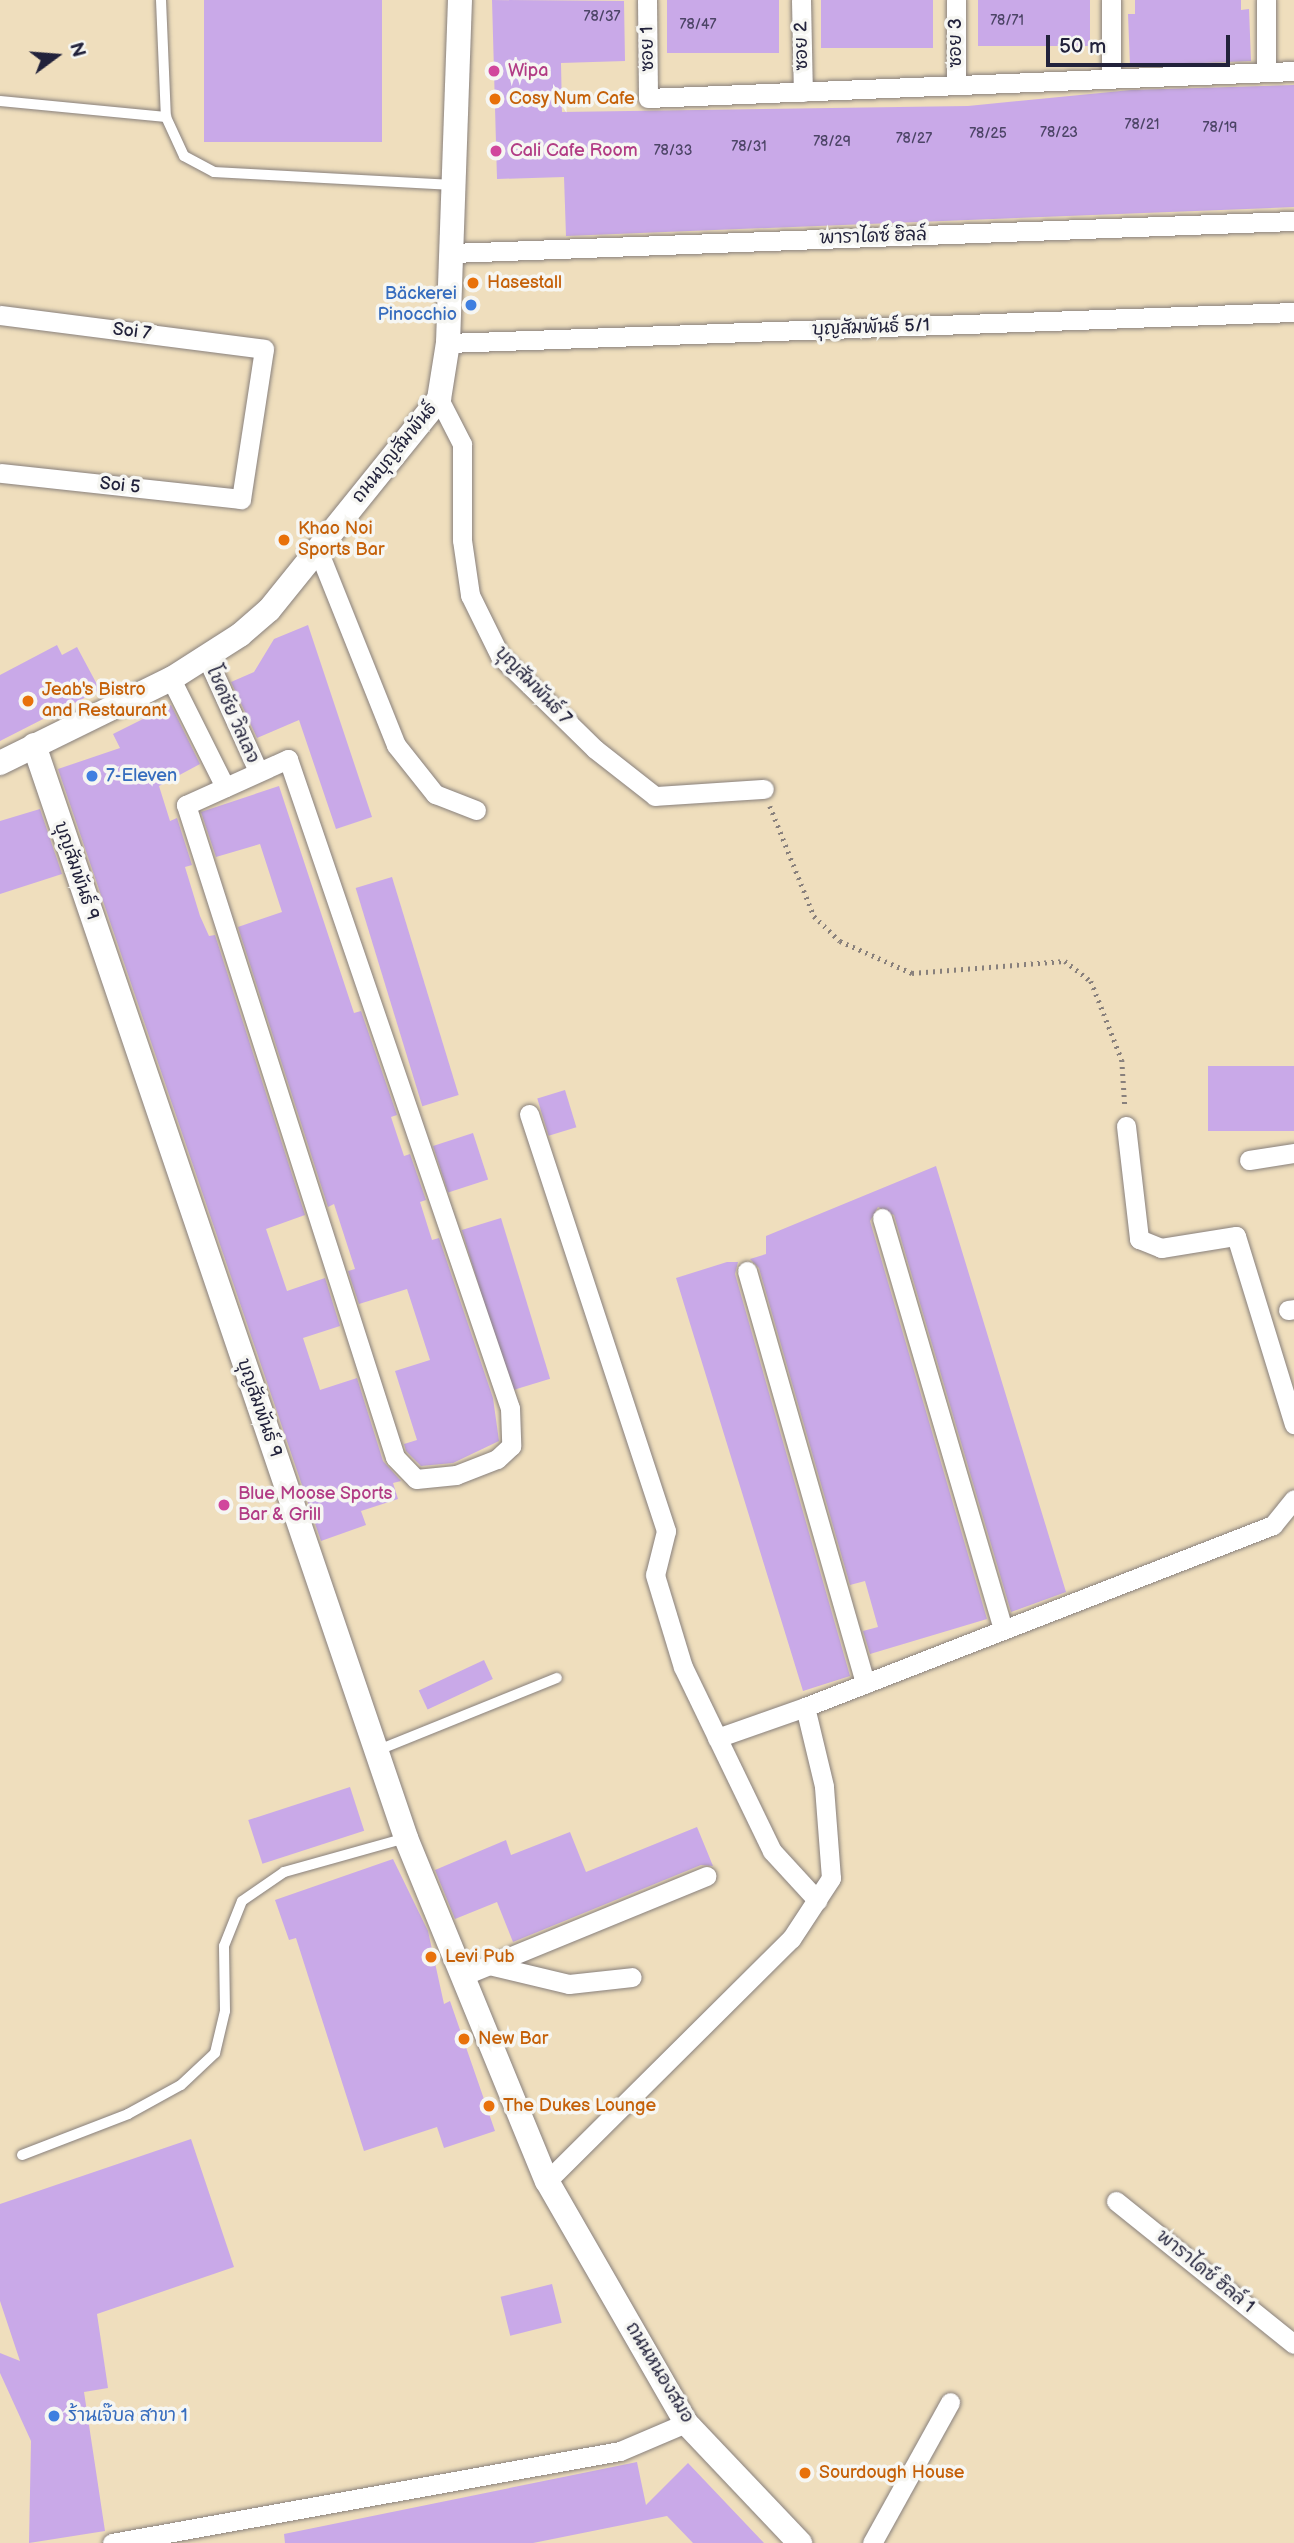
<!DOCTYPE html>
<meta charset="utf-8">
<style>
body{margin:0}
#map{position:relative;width:1294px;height:2543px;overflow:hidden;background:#efdebd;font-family:"Balsamiq Sans","Playpen Sans Thai",sans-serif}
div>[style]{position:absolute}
.building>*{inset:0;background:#c9a9e8;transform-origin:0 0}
.path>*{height:4.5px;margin-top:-2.25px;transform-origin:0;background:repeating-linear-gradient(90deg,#88807c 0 2px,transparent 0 7px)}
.roads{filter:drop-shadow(0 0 2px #88807c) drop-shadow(0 0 2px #88807c)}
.service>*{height:10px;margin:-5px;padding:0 5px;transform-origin:5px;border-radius:5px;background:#fff}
.minor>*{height:19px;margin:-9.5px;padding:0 9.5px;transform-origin:9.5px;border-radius:9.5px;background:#fff}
.tertiary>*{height:24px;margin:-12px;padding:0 12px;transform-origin:12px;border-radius:12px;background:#fff}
.dots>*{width:19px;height:19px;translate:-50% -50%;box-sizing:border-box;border:4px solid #f6f6f2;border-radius:50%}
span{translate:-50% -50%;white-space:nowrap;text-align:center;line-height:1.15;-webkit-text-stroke:7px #f6f6f2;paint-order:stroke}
.number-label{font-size:14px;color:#4c4466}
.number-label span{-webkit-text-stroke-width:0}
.street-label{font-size:18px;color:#22223b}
.hotel-label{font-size:18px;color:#b23c85}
.left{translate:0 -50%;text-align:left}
.food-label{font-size:18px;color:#c56008}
.shop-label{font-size:18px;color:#366cbe}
.right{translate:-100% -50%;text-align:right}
.north{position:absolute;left:21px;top:21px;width:70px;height:70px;-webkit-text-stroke:5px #f6f6f2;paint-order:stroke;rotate:74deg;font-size:19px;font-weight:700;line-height:28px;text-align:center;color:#22223b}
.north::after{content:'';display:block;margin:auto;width:24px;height:32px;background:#22223b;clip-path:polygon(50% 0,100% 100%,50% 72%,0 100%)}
.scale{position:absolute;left:1046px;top:35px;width:184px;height:32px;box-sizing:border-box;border:4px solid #22223b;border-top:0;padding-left:9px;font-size:21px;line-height:24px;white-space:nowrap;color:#22223b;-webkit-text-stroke:5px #f6f6f2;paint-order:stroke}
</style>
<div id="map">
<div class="building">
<i style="left:204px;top:0;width:178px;height:142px"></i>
<i style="clip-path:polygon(492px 0,624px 1px,625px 61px,561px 63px,562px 112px,968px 106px,1131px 90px,1294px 85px,1294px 207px,566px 236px,564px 177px,497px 179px)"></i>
<i style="left:667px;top:0;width:112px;height:53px"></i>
<i style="left:821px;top:0;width:112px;height:48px"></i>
<i style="left:978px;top:0;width:112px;height:46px"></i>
<i style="clip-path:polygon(1135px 0,1241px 0,1241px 10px,1249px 9px,1251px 61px,1130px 66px,1128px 14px,1135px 14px)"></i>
<i style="clip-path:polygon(308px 625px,372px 817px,336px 829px,299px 720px,257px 738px,231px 682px,254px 672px,274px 639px)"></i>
<i style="clip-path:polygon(57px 645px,62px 655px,77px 647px,100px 690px,0 741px,0 675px)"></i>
<i style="clip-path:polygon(171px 705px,200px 764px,159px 786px,170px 821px,177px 818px,192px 865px,185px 867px,200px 916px,209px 936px,215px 935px,305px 1215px,266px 1229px,287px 1291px,325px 1278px,340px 1326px,303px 1338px,320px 1390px,357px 1378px,383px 1461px,401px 1481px,393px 1483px,398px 1499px,361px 1511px,366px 1525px,321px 1541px,58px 769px,120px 748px,113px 734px)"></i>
<i style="clip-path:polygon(279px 786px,354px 1013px,361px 1011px,397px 1115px,391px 1117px,404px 1156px,410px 1154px,426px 1200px,420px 1202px,432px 1240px,439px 1238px,493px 1398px,499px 1441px,453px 1463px,421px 1466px,406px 1451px,404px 1444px,417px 1440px,395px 1371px,430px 1360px,407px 1289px,359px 1304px,348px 1271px,355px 1269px,334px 1204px,328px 1207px,238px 927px,282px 912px,260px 844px,216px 857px,201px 812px)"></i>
<i style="clip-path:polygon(40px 809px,62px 874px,0 894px,0 821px)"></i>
<i style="left:392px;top:877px;width:228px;height:38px;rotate:73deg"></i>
<i style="left:1294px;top:1066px;width:65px;height:86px;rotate:90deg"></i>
<i style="left:565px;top:1090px;width:39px;height:29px;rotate:73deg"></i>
<i style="left:473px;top:1133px;width:49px;height:42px;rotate:72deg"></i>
<i style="clip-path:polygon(936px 1166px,1066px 1592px,1011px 1612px,894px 1215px,878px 1207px,870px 1221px,987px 1619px,870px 1654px,863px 1631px,878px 1627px,865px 1581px,850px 1585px,759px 1268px,750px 1259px,766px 1254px,766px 1236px)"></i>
<i style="left:501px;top:1218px;width:168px;height:41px;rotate:73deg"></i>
<i style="clip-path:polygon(727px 1262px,738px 1262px,735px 1274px,850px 1676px,803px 1691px,676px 1278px)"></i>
<i style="left:484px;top:1660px;width:21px;height:72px;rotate:65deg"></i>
<i style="left:350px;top:1787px;width:46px;height:107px;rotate:72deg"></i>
<i style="clip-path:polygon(697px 1827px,713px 1866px,701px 1865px,513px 1942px,497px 1902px,455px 1919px,435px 1870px,506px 1840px,511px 1855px,570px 1832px,586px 1872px)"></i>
<i style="clip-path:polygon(393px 1859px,428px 1931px,444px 2004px,450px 2001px,495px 2131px,444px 2148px,437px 2127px,364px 2151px,296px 1938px,289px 1940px,275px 1900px)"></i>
<i style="clip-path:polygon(191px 2139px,234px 2267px,97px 2314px,108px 2388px,84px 2392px,105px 2531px,29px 2543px,31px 2441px,0 2373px,0 2353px,20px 2361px,0 2301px,0 2204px)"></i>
<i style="left:552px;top:2284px;width:40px;height:53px;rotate:76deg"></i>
<i style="clip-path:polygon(637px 2462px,646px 2505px,688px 2463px,764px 2543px,693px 2543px,667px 2516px,533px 2543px,285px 2543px,284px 2534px)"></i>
</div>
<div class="path">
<i style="left:770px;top:806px;width:118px;rotate:68.2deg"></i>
<i style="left:814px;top:916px;width:36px;rotate:44deg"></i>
<i style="left:840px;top:941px;width:79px;rotate:24deg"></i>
<i style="left:912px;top:973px;width:153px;rotate:-4.5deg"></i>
<i style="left:1065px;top:961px;width:33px;rotate:38deg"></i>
<i style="left:1091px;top:981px;width:85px;rotate:68.6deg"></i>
<i style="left:1122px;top:1060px;width:47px;rotate:86.3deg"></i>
</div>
<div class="roads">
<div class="service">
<i style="left:161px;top:0;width:117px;rotate:87.6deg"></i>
<i style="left:166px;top:117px;width:43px;rotate:65.2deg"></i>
<i style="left:184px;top:156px;width:34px;rotate:28deg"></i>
<i style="left:214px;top:172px;width:239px;rotate:3.1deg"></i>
<i style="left:0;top:101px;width:167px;rotate:5.5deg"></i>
<i style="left:376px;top:1751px;width:195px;rotate:-22deg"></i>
<i style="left:22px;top:2155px;width:114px;rotate:-21.1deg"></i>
<i style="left:128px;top:2114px;width:60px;rotate:-28.7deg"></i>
<i style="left:181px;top:2085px;width:47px;rotate:-43.3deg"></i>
<i style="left:215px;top:2053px;width:43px;rotate:-76.6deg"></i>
<i style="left:225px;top:2011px;width:65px;rotate:-90.9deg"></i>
<i style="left:224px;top:1946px;width:48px;rotate:-68.2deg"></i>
<i style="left:242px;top:1901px;width:51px;rotate:-34.6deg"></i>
<i style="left:284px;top:1872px;width:127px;rotate:-15.6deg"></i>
</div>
<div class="minor">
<i style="left:647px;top:0;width:98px;rotate:89.4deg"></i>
<i style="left:648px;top:98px;width:647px;rotate:-2.39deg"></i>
<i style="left:801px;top:0;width:92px;rotate:88.8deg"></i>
<i style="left:956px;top:0;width:85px;rotate:90deg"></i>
<i style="left:1266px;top:0;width:72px;rotate:90deg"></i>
<i style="left:1111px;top:78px;width:78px;rotate:-90deg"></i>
<i style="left:452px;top:253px;width:843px;rotate:-2.18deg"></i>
<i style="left:0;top:315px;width:266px;rotate:7.3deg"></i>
<i style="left:264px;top:349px;width:152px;rotate:98.7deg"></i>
<i style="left:241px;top:499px;width:242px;rotate:-173.8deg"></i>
<i style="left:448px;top:343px;width:847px;rotate:-2.1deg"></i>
<i style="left:439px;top:399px;width:51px;rotate:62.9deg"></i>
<i style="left:462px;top:444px;width:96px;rotate:90deg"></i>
<i style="left:462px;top:540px;width:56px;rotate:81.7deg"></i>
<i style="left:470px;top:595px;width:68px;rotate:63.8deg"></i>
<i style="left:500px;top:656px;width:133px;rotate:44.4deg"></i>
<i style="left:595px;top:749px;width:76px;rotate:38.1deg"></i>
<i style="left:655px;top:796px;width:109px;rotate:-3.7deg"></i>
<i style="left:318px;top:550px;width:210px;rotate:68.2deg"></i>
<i style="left:396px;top:745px;width:63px;rotate:51.5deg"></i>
<i style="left:435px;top:794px;width:44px;rotate:21.3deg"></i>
<i style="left:207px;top:658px;width:124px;rotate:65.7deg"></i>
<i style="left:171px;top:679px;width:121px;rotate:63.4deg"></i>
<i style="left:288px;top:759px;width:686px;rotate:71.12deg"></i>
<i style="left:510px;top:1408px;width:38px;rotate:88deg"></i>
<i style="left:511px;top:1446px;width:19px;rotate:137deg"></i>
<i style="left:497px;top:1459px;width:44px;rotate:158.7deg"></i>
<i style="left:456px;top:1475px;width:40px;rotate:174.3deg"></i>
<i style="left:416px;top:1479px;width:30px;rotate:-134deg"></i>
<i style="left:395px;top:1457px;width:685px;rotate:-107.77deg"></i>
<i style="left:186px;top:805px;width:112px;rotate:-24.3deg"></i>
<i style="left:529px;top:1114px;width:439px;rotate:71.8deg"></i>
<i style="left:666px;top:1531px;width:45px;rotate:104deg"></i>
<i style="left:655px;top:1575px;width:96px;rotate:73.1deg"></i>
<i style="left:683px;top:1667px;width:204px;rotate:64.2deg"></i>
<i style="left:772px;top:1851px;width:67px;rotate:47.4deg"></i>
<i style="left:1126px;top:1126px;width:114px;rotate:83.4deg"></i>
<i style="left:1139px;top:1239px;width:24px;rotate:22deg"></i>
<i style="left:1161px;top:1248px;width:76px;rotate:-9.1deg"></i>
<i style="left:1236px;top:1236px;width:197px;rotate:72.9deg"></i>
<i style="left:1249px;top:1160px;width:46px;rotate:-8.8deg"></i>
<i style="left:882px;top:1218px;width:425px;rotate:73.6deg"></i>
<i style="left:747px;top:1271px;width:429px;rotate:74deg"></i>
<i style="left:1288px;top:1310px;width:6px;rotate:-9deg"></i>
<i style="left:717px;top:1738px;width:93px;rotate:-19.4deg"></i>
<i style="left:489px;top:1965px;width:82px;rotate:13.4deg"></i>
<i style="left:569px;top:1984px;width:63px;rotate:-6.3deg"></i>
<i style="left:465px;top:1975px;width:261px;rotate:-22.3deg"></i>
<i style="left:547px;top:2181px;width:344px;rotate:-44.8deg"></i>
<i style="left:791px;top:1939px;width:73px;rotate:-56.7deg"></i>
<i style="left:831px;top:1878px;width:92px;rotate:-94.4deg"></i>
<i style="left:824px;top:1786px;width:81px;rotate:-103.5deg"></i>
<i style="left:805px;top:1707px;width:502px;rotate:-21.25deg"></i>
<i style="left:1273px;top:1525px;width:33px;rotate:-51deg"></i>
<i style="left:1116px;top:2201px;width:228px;rotate:38.8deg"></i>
<i style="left:112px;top:2543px;width:516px;rotate:-10.27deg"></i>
<i style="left:620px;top:2451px;width:72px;rotate:-23deg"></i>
<i style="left:872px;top:2543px;width:161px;rotate:-61deg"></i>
</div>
<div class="tertiary">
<i style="left:34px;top:745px;width:1155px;rotate:71.2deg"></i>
<i style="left:406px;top:1838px;width:371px;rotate:67.7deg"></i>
<i style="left:547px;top:2181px;width:279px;rotate:60.1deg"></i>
<i style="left:686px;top:2423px;width:166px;rotate:46.5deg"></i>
<i style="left:0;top:763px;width:191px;rotate:-26.2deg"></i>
<i style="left:171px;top:679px;width:82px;rotate:-32.5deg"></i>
<i style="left:240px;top:635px;width:38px;rotate:-41deg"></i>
<i style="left:269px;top:610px;width:271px;rotate:-51.1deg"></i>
<i style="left:439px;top:399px;width:57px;rotate:-80.9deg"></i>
<i style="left:448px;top:343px;width:343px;rotate:-88deg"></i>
</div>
</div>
<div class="dots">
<i style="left:494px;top:71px;background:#d1479c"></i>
<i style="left:495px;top:99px;background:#e8710a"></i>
<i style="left:496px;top:151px;background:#d1479c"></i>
<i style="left:473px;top:283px;background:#e8710a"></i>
<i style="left:471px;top:305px;background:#3f7fe0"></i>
<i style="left:284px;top:540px;background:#e8710a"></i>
<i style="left:28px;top:701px;background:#e8710a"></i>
<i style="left:92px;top:776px;background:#3f7fe0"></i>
<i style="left:224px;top:1505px;background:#d1479c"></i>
<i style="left:431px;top:1957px;background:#e8710a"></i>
<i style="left:464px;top:2039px;background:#e8710a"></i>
<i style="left:489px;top:2106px;background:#e8710a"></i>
<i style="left:54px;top:2416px;background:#3f7fe0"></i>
<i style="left:805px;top:2473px;background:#e8710a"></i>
</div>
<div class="number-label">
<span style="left:602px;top:17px">78/37</span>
<span style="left:1007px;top:21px">78/71</span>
<span style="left:698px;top:25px">78/47</span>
<span style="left:1142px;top:125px">78/21</span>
<span style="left:1220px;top:128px">78/19</span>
<span style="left:1059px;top:133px">78/23</span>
<span style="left:988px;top:134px">78/25</span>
<span style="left:914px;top:139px">78/27</span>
<span style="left:832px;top:142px">78/29</span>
<span style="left:749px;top:147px">78/31</span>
<span style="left:673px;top:151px">78/33</span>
</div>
<div class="street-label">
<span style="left:956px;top:43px;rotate:-90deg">ซอย 3</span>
<span style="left:802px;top:46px;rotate:-91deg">ซอย 2</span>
<span style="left:648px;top:49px;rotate:-91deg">ซอย 1</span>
<span style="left:873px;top:237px;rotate:-2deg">พาราไดซ์ ฮิลล์</span>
<span style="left:871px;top:328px;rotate:-2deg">บุญสัมพันธ์ 5/1</span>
<span style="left:132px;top:332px;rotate:7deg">Soi 7</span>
<span style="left:395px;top:453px;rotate:-51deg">ถนนบุญสัมพันธ์</span>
<span style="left:120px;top:486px;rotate:6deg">Soi 5</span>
<span style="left:533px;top:686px;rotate:46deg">บุญสัมพันธ์ 7</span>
<span style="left:232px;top:715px;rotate:66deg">โชคชัย วิลเลจ</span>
<span style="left:76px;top:871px;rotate:71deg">บุญสัมพันธ์ 9</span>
<span style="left:259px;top:1408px;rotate:71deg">บุญสัมพันธ์ 9</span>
<span style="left:1205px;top:2272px;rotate:39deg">พาราไดซ์ ฮิลล์ 1</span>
<span style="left:659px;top:2373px;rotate:59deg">ถนนหนองสมอ</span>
</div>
<div class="hotel-label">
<span class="left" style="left:508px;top:71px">Wipa</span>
<span class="left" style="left:510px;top:151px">Cali Cafe Room</span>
<span class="left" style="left:238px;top:1505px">Blue Moose Sports<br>Bar &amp; Grill</span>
</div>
<div class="food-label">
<span class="left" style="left:509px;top:99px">Cosy Num Cafe</span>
<span class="left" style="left:487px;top:283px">Hasestall</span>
<span class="left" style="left:298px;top:540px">Khao Noi<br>Sports Bar</span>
<span class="left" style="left:42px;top:701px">Jeab's Bistro<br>and Restaurant</span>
<span class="left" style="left:445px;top:1957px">Levi Pub</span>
<span class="left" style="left:478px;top:2039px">New Bar</span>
<span class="left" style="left:503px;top:2106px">The Dukes Lounge</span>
<span class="left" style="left:819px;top:2473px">Sourdough House</span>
</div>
<div class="shop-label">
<span class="right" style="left:457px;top:305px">Bäckerei<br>Pinocchio</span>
<span class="left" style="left:106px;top:776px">7-Eleven</span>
<span class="left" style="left:68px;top:2416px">ร้านเจ๊บล สาขา 1</span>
</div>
<div class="north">N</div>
<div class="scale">50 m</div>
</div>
